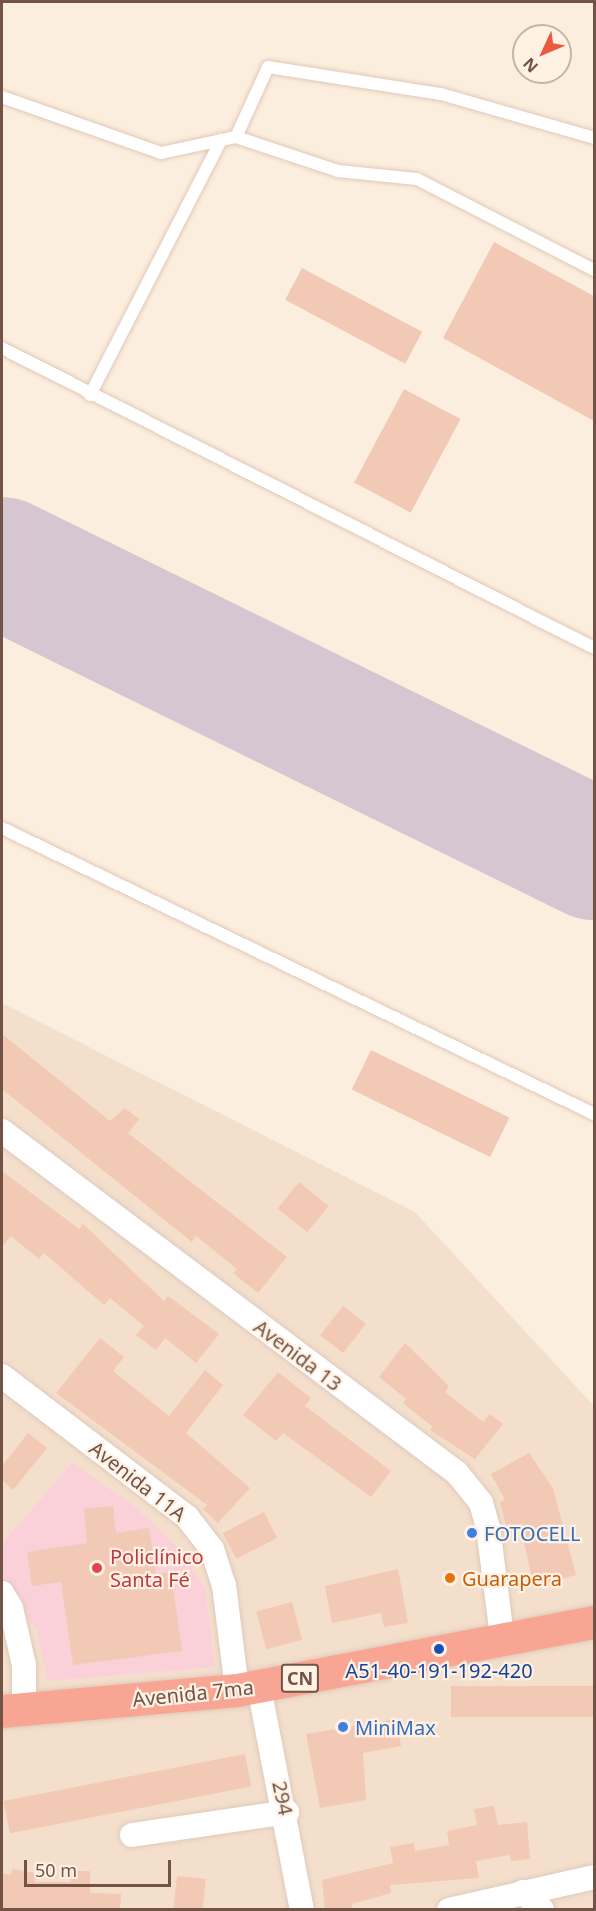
<!DOCTYPE html>
<meta charset="utf-8">
<style>
body{margin:0}
#map{position:relative;width:596px;height:1911px;overflow:hidden;background:#fceede;font-family:"Noto Sans",sans-serif}
div>[style]{position:absolute}
.residential>*{inset:0;background:#f4dfcc}
.medical>*{inset:0;background:#fad1d9}
.runway>*{height:132px;margin:-66px;padding:0 66px;transform-origin:66px;border-radius:66px;background:#d6c6d1}
.building>*{inset:0;background:#f2c9b5;transform-origin:0 0}
.roads{filter:drop-shadow(0 0 2px #e0c9ba) drop-shadow(0 0 2px #e0c9ba)}
.lane>*{height:12px;margin:-6px;padding:0 6px;transform-origin:6px;border-radius:6px;background:#fff}
.street>*{height:24px;margin:-12px;padding:0 12px;transform-origin:12px;border-radius:12px;background:#fff}
.highway>*{height:33px;margin:-16.5px;padding:0 16.5px;transform-origin:16.5px;border-radius:16.5px;background:#f8a693}
.dots>*{width:16px;height:16px;translate:-50% -50%;box-sizing:border-box;border:3px solid #fff2e4;border-radius:50%}
span{translate:-50% -50%;white-space:nowrap;text-align:center;line-height:1.15;-webkit-text-stroke:4.5px #fff2e4;paint-order:stroke}
.shield-label span{padding:2px 4px;background:#fff2e4;border:2px solid;border-radius:4px;-webkit-text-stroke-width:0}
.shield-label{font-size:18px;color:#725346;font-weight:700}
.street-label{font-size:20px;color:#725346}
.shop-label{font-size:20px;color:#366cbe}
.left{translate:0 -50%;text-align:left}
.health-label{font-size:20px;color:#be3a42}
.food-label{font-size:20px;color:#c56008}
.transit-label{font-size:20px;color:#164399}
.frame{position:absolute;inset:0;border:3px solid #725346;pointer-events:none}
.north{position:absolute;left:512px;top:24px;width:60px;height:60px;box-sizing:border-box;background:#fff2e4;border:2px solid #c7b2a5;border-radius:50%;rotate:226deg;font-size:16px;font-weight:700;line-height:24px;text-align:center;color:#725346}
.north::after{content:'';display:block;margin:auto;width:21px;height:27px;background:#e95a40;clip-path:polygon(50% 0,100% 100%,50% 72%,0 100%)}
.scale{position:absolute;left:24px;top:1860px;width:147px;height:27px;box-sizing:border-box;border:3px solid #725346;border-top:0;padding-left:8px;font-size:18px;line-height:21px;white-space:nowrap;color:#725346;-webkit-text-stroke:4px #fff2e4;paint-order:stroke}
</style>
<div id="map">
<div class="residential">
<i style="clip-path:polygon(2px 1003px,415px 1212px,594px 1406px,594px 1617px,191px 1688px,2px 1701px)"></i>
<i style="clip-path:polygon(594px 1632px,594px 1909px,2px 1909px,2px 1721px)"></i>
</div>
<div class="medical">
<i style="clip-path:polygon(72px 1463px,133px 1505px,180px 1549px,205px 1588px,215px 1667px,47px 1681px,37px 1630px,2px 1588px,2px 1544px)"></i>
</div>
<div class="runway">
<i style="left:2px;top:563px;width:660px;rotate:26.18deg"></i>
</div>
<div class="building">
<i style="clip-path:polygon(494px 242px,594px 296px,594px 421px,443px 338px)"></i>
<i style="left:302px;top:268px;width:136px;height:36px;rotate:28deg"></i>
<i style="left:404px;top:389px;width:64px;height:106px;rotate:28deg"></i>
<i style="clip-path:polygon(2px 1034px,110px 1121px,125px 1108px,139px 1119px,128px 1133px,287px 1257px,258px 1293px,233px 1273px,237px 1269px,196px 1236px,192px 1242px,2px 1089px)"></i>
<i style="left:371px;top:1050px;width:154px;height:44px;rotate:26deg"></i>
<i style="clip-path:polygon(2px 1171px,79px 1229px,83px 1224px,164px 1301px,168px 1296px,219px 1334px,196px 1363px,165px 1338px,156px 1350px,136px 1335px,144px 1326px,110px 1298px,104px 1305px,44px 1253px,39px 1259px,11px 1236px,2px 1247px)"></i>
<i style="left:299px;top:1182px;width:38px;height:34px;rotate:39deg"></i>
<i style="left:343px;top:1306px;width:29px;height:37px;rotate:38deg"></i>
<i style="clip-path:polygon(100px 1338px,124px 1357px,113px 1371px,169px 1416px,205px 1370px,223px 1385px,186px 1433px,250px 1488px,218px 1523px,203px 1509px,207px 1505px,56px 1393px)"></i>
<i style="clip-path:polygon(405px 1343px,449px 1386px,445px 1392px,483px 1422px,490px 1414px,503px 1424px,475px 1459px,430px 1430px,433px 1427px,403px 1403px,406px 1399px,379px 1377px)"></i>
<i style="clip-path:polygon(278px 1372px,311px 1398px,305px 1406px,391px 1471px,371px 1497px,283px 1433px,276px 1441px,243px 1415px)"></i>
<i style="clip-path:polygon(28px 1433px,47px 1448px,13px 1490px,2px 1480px,2px 1466px)"></i>
<i style="clip-path:polygon(529px 1453px,553px 1488px,576px 1575px,534px 1586px,521px 1530px,508px 1533px,500px 1502px,505px 1500px,491px 1474px)"></i>
<i style="clip-path:polygon(113px 1506px,116px 1533px,149px 1528px,156px 1574px,171px 1572px,182px 1651px,73px 1665px,61px 1582px,32px 1586px,27px 1552px,87px 1543px,84px 1509px)"></i>
<i style="left:264px;top:1512px;width:29px;height:46px;rotate:63deg"></i>
<i style="clip-path:polygon(398px 1569px,408px 1623px,384px 1627px,381px 1613px,332px 1623px,325px 1586px)"></i>
<i style="left:292px;top:1602px;width:39px;height:37px;rotate:75deg"></i>
<i style="left:594px;top:1686px;width:31px;height:143px;rotate:90deg"></i>
<i style="clip-path:polygon(396px 1719px,401px 1746px,363px 1753px,366px 1800px,320px 1808px,306px 1734px)"></i>
<i style="left:245px;top:1754px;width:33px;height:246px;rotate:79deg"></i>
<i style="clip-path:polygon(494px 1806px,498px 1825px,527px 1822px,530px 1859px,511px 1861px,510px 1855px,476px 1861px,479px 1878px,390px 1885px,391px 1893px,352px 1904px,353px 1910px,325px 1910px,322px 1880px,393px 1863px,390px 1847px,414px 1843px,415px 1851px,449px 1845px,447px 1831px,477px 1825px,474px 1809px)"></i>
<i style="clip-path:polygon(12px 1869px,36px 1873px,35px 1882px,71px 1882px,71px 1871px,90px 1871px,90px 1893px,121px 1894px,120px 1910px,2px 1910px,2px 1873px,11px 1875px)"></i>
<i style="left:177px;top:1876px;width:29px;height:34px;rotate:6deg"></i>
</div>
<div class="roads">
<div class="lane">
<i style="left:2px;top:97px;width:169px;rotate:19.4deg"></i>
<i style="left:161px;top:153px;width:77px;rotate:-12deg"></i>
<i style="left:236px;top:137px;width:108px;rotate:18.4deg"></i>
<i style="left:338px;top:171px;width:79px;rotate:5.8deg"></i>
<i style="left:417px;top:179px;width:199px;rotate:27.2deg"></i>
<i style="left:236px;top:137px;width:77px;rotate:-65.4deg"></i>
<i style="left:268px;top:67px;width:175px;rotate:8.9deg"></i>
<i style="left:441px;top:94px;width:159px;rotate:16deg"></i>
<i style="left:2px;top:348px;width:664px;rotate:26.87deg"></i>
<i style="left:90px;top:395px;width:287px;rotate:-62.8deg"></i>
<i style="left:2px;top:828px;width:657px;rotate:25.79deg"></i>
</div>
<div class="street">
<i style="left:2px;top:1131px;width:569px;rotate:36.93deg"></i>
<i style="left:457px;top:1473px;width:38px;rotate:51deg"></i>
<i style="left:481px;top:1503px;width:25px;rotate:74deg"></i>
<i style="left:488px;top:1527px;width:111px;rotate:82.7deg"></i>
<i style="left:2px;top:1376px;width:233px;rotate:37.3deg"></i>
<i style="left:187px;top:1517px;width:41px;rotate:52deg"></i>
<i style="left:212px;top:1549px;width:38px;rotate:72deg"></i>
<i style="left:224px;top:1585px;width:106px;rotate:82.9deg"></i>
<i style="left:2px;top:1593px;width:17px;rotate:59deg"></i>
<i style="left:11px;top:1608px;width:58px;rotate:77.2deg"></i>
<i style="left:24px;top:1665px;width:45px;rotate:90deg"></i>
<i style="left:259px;top:1687px;width:227px;rotate:79.1deg"></i>
<i style="left:132px;top:1835px;width:157px;rotate:-8.4deg"></i>
<i style="left:523px;top:1892px;width:26px;rotate:43deg"></i>
<i style="left:449px;top:1910px;width:149px;rotate:-12.8deg"></i>
</div>
<div class="highway">
<i style="left:2px;top:1711px;width:236px;rotate:-5.1deg"></i>
<i style="left:237px;top:1690px;width:363px;rotate:-10.8deg"></i>
</div>
</div>
<div class="dots">
<i style="left:472px;top:1533px;background:#3f7fe0"></i>
<i style="left:97px;top:1568px;background:#e0444e"></i>
<i style="left:450px;top:1578px;background:#e8710a"></i>
<i style="left:439px;top:1649px;background:#1a4fb4"></i>
<i style="left:343px;top:1727px;background:#3f7fe0"></i>
</div>
<div class="shield-label">
<span style="left:300px;top:1678px">CN</span>
</div>
<div class="street-label">
<span style="left:298px;top:1355px;rotate:37deg">Avenida 13</span>
<span style="left:138px;top:1481px;rotate:38deg">Avenida 11A</span>
<span style="left:193px;top:1693px;rotate:-6deg">Avenida 7ma</span>
<span style="left:283px;top:1798px;rotate:78deg">294</span>
</div>
<div class="shop-label">
<span class="left" style="left:484px;top:1533px">FOTOCELL</span>
<span class="left" style="left:355px;top:1727px">MiniMax</span>
</div>
<div class="health-label">
<span class="left" style="left:110px;top:1568px">Policlínico<br>Santa Fé</span>
</div>
<div class="food-label">
<span class="left" style="left:462px;top:1578px">Guarapera</span>
</div>
<div class="transit-label">
<span style="left:439px;top:1670px">A51-40-191-192-420</span>
</div>
<div class="frame"></div>
<div class="north">N</div>
<div class="scale">50 m</div>
</div>
